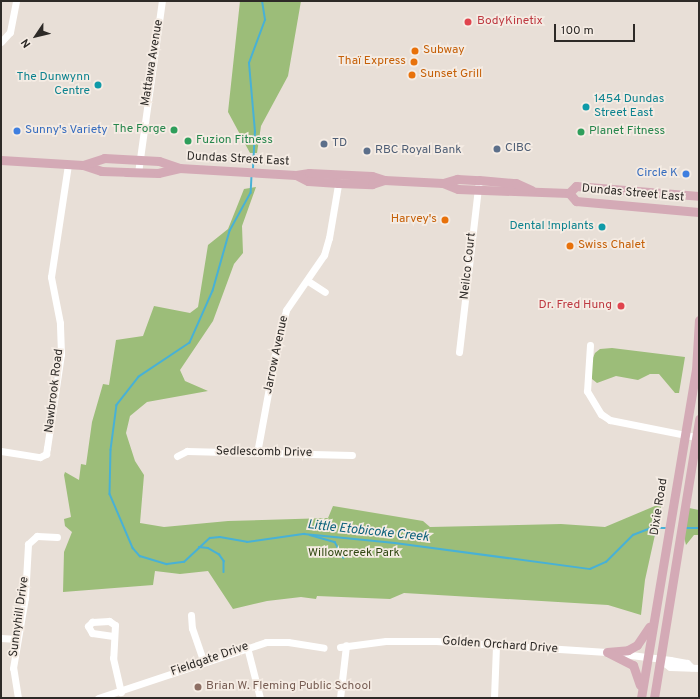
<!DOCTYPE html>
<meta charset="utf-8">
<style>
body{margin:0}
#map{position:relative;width:700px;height:699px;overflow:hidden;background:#e8dfd7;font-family:Overpass,sans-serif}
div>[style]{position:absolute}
.green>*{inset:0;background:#9cbd79}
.stream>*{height:1.5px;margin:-0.75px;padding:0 0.75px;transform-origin:0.75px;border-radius:0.75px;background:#48b1d6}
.minor>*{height:7px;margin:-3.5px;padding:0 3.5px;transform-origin:3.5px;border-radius:3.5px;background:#fff}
.major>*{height:9px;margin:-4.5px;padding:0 4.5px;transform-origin:4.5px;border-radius:4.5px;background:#d4aab6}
.dots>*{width:11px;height:11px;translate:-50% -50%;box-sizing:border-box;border:2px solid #f5ece4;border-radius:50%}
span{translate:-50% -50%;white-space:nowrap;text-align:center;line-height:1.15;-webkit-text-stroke:3.5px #f5ece4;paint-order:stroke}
.health-label{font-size:12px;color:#be3a42}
.left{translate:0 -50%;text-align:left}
.right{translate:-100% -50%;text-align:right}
.food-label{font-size:12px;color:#c56008}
.street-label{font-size:12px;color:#2d2a27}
.culture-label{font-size:12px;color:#0d838f}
.leisure-label{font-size:12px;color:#27864d}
.shop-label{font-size:12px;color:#366cbe}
.service-label{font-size:12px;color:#4e5e75}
.park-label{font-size:12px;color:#324913}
.education-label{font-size:12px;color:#785e54}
.water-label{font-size:13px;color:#0c617b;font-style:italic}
.frame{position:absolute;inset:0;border:2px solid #2d2a27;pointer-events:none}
.north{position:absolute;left:16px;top:16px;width:40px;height:40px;-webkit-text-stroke:3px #f5ece4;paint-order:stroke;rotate:235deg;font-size:11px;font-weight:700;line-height:16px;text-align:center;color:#2d2a27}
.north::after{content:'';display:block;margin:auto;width:14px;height:18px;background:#2d2a27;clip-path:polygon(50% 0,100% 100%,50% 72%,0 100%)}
.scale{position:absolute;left:554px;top:24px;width:81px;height:18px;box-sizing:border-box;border:2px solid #2d2a27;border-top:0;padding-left:5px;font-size:12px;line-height:14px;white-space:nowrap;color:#2d2a27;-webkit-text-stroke:3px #f5ece4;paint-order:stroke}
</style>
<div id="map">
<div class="green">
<i style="clip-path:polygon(240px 1px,301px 1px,288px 76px,261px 126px,257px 153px,250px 153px,228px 112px)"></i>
<i style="clip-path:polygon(256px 187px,242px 226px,243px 253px,234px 264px,213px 321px,180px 370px,185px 381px,208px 391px,147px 402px,130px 416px,126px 433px,135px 461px,144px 475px,140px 523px,164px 527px,228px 521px,328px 518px,333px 506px,423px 521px,430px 527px,561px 524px,605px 527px,662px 503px,645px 580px,641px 615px,608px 605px,404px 593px,390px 599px,317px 596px,316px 599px,301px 597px,267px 601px,233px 609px,208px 571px,180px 574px,155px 571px,153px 585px,63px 592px,64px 552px,72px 532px,65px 526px,64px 519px,71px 517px,64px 475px,65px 472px,79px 480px,81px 464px,86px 465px,92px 422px,103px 384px,109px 385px,116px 340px,143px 336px,154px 306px,190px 313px,198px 307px,208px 245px,228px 229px,244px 189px)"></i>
<i style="clip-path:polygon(612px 348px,685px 357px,679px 393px,675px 393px,659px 374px,650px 374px,638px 380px,616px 376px,597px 383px,592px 379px,592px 360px,595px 353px,600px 349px)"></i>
<i style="clip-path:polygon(689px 508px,699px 510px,699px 535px,694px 535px,686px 545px,684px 537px)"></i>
</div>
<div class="stream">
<i style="left:253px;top:168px;width:36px;rotate:-87deg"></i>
<i style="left:255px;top:132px;width:69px;rotate:-95deg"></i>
<i style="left:249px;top:63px;width:46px;rotate:-69.6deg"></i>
<i style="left:265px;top:20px;width:19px;rotate:-99deg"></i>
<i style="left:252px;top:176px;width:17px;rotate:93deg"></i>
<i style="left:251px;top:193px;width:43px;rotate:118.9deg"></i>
<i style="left:230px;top:231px;width:62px;rotate:105.8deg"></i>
<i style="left:213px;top:291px;width:57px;rotate:113.9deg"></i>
<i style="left:190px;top:343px;width:61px;rotate:146.3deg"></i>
<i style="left:139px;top:377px;width:36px;rotate:128deg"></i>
<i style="left:117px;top:405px;width:45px;rotate:97.6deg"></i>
<i style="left:111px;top:450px;width:44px;rotate:91.3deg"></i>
<i style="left:110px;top:494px;width:59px;rotate:66.9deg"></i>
<i style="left:133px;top:548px;width:11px;rotate:49deg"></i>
<i style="left:140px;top:556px;width:28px;rotate:17deg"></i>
<i style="left:167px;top:564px;width:17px;rotate:-7deg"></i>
<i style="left:184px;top:562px;width:35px;rotate:-43deg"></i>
<i style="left:210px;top:538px;width:10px;rotate:-6deg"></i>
<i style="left:220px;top:537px;width:27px;rotate:10deg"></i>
<i style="left:247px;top:542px;width:58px;rotate:-8deg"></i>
<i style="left:304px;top:534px;width:91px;rotate:5.6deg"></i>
<i style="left:395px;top:543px;width:197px;rotate:7.6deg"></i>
<i style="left:590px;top:569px;width:17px;rotate:-24deg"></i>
<i style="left:606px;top:562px;width:38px;rotate:-45deg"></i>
<i style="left:633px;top:535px;width:19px;rotate:-21deg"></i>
<i style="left:651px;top:528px;width:14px"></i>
<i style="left:651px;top:528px;width:8px;rotate:60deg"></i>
<i style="left:685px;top:528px;width:14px"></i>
<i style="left:310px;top:535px;width:26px;rotate:16deg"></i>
<i style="left:335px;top:542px;width:18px;rotate:61deg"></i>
<i style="left:199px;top:547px;width:9px;rotate:6deg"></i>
<i style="left:208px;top:548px;width:13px;rotate:29deg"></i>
<i style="left:219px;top:554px;width:9px;rotate:54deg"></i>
<i style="left:224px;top:561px;width:11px;rotate:90deg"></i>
</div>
<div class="minor">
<i style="left:1px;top:42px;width:13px;rotate:-48deg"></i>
<i style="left:10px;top:32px;width:32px;rotate:-79deg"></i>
<i style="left:138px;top:173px;width:174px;rotate:-82.1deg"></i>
<i style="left:308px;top:281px;width:20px;rotate:33deg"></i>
<i style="left:590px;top:345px;width:46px;rotate:93.7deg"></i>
<i style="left:587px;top:391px;width:27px;rotate:59deg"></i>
<i style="left:601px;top:414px;width:11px;rotate:34deg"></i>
<i style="left:610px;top:420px;width:88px;rotate:11.2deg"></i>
<i style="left:459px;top:352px;width:173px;rotate:-83.4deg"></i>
<i style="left:1px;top:451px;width:39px;rotate:9deg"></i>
<i style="left:40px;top:457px;width:7px;rotate:-27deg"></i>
<i style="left:46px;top:454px;width:6px;rotate:-81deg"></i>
<i style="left:47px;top:448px;width:95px;rotate:-81.5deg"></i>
<i style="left:61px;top:354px;width:31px;rotate:-92deg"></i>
<i style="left:60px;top:323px;width:47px;rotate:-101.1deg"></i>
<i style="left:51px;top:277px;width:114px;rotate:-81.4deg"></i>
<i style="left:257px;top:453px;width:111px;rotate:-79.6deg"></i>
<i style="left:277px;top:344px;width:35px;rotate:-75deg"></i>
<i style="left:286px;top:310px;width:67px;rotate:-55.4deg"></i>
<i style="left:324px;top:255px;width:18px;rotate:-74deg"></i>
<i style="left:329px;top:238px;width:60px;rotate:-80.4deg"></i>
<i style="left:177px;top:456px;width:11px;rotate:-27deg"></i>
<i style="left:187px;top:451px;width:165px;rotate:1.4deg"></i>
<i style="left:191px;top:615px;width:13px;rotate:86deg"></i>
<i style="left:192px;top:628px;width:36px;rotate:71deg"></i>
<i style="left:113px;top:636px;width:21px;rotate:-172deg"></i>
<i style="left:92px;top:633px;width:8px;rotate:-120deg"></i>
<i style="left:88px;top:626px;width:6px;rotate:-45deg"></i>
<i style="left:92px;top:622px;width:17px;rotate:-3deg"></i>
<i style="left:109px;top:621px;width:7px;rotate:34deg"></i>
<i style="left:115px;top:625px;width:33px;rotate:93deg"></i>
<i style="left:113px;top:658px;width:35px;rotate:77deg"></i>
<i style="left:1px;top:638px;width:16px;rotate:4deg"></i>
<i style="left:247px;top:647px;width:53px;rotate:75.7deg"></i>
<i style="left:340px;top:647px;width:46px;rotate:-7.4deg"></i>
<i style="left:386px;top:641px;width:50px"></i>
<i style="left:436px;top:641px;width:171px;rotate:3.7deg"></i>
<i style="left:607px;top:652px;width:64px;rotate:7.2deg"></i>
<i style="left:670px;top:660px;width:17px;rotate:10deg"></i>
<i style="left:687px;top:663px;width:6px;rotate:45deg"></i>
<i style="left:660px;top:660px;width:12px;rotate:35deg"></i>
<i style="left:670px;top:667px;width:29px;rotate:2deg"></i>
<i style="left:18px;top:698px;width:30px;rotate:-99deg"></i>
<i style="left:13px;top:668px;width:71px;rotate:-80.3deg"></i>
<i style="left:25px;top:598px;width:54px;rotate:-86.8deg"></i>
<i style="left:28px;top:544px;width:12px;rotate:-42deg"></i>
<i style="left:37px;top:536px;width:20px;rotate:3deg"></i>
<i style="left:98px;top:698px;width:177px;rotate:-18.4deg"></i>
<i style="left:266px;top:642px;width:22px"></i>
<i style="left:288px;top:642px;width:36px;rotate:9deg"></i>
<i style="left:340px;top:698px;width:53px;rotate:-83.5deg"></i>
<i style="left:494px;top:698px;width:51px;rotate:-87.8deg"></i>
</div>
<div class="major">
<i style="left:1px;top:160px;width:82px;rotate:3.5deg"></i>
<i style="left:83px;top:165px;width:19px;rotate:18deg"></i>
<i style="left:101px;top:171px;width:25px;rotate:2deg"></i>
<i style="left:126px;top:172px;width:32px;rotate:2deg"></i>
<i style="left:158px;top:173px;width:22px;rotate:-13deg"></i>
<i style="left:179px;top:168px;width:117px;rotate:3.4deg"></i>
<i style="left:296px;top:175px;width:13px;rotate:-9deg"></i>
<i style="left:309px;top:173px;width:63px;rotate:2.7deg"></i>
<i style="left:372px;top:176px;width:13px;rotate:18deg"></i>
<i style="left:384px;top:180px;width:59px;rotate:2.9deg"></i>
<i style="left:443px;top:183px;width:16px;rotate:22deg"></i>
<i style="left:458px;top:189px;width:111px;rotate:2.1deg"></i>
<i style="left:569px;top:193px;width:11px;rotate:49deg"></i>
<i style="left:576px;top:201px;width:123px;rotate:5.1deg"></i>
<i style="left:83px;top:165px;width:22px;rotate:-18deg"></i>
<i style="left:104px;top:158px;width:55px;rotate:3.1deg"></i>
<i style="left:159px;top:161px;width:21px;rotate:19deg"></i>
<i style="left:296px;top:175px;width:13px;rotate:27deg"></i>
<i style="left:308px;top:181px;width:30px;rotate:4deg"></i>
<i style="left:338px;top:183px;width:34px;rotate:2deg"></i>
<i style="left:372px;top:184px;width:13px;rotate:-18deg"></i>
<i style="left:443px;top:183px;width:15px;rotate:-16deg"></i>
<i style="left:457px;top:179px;width:22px;rotate:3deg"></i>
<i style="left:479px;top:180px;width:37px;rotate:5deg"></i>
<i style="left:516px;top:183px;width:17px;rotate:25deg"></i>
<i style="left:569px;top:193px;width:10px;rotate:-45deg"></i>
<i style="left:576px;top:186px;width:123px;rotate:4.6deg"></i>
<i style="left:607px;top:652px;width:21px;rotate:-5deg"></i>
<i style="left:628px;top:650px;width:10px;rotate:-29deg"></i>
<i style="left:637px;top:645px;width:22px;rotate:-56deg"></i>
<i style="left:609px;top:653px;width:27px;rotate:27deg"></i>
<i style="left:633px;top:665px;width:21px;rotate:71deg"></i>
<i style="left:641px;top:698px;width:333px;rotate:-80.5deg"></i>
<i style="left:696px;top:370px;width:50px;rotate:-86.6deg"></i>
<i style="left:654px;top:698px;width:283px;rotate:-80.8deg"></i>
</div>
<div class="dots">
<i style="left:468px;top:22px;background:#e0444e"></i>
<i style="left:415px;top:51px;background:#e8710a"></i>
<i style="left:414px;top:62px;background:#e8710a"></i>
<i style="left:412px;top:75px;background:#e8710a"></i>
<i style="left:98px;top:85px;background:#0f9aa8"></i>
<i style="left:586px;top:107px;background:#0f9aa8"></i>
<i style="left:174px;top:130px;background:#2e9e5b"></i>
<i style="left:17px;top:131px;background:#3f7fe0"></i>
<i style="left:581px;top:132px;background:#2e9e5b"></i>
<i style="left:188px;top:141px;background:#2e9e5b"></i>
<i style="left:324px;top:144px;background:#5c6f8a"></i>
<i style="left:497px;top:149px;background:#5c6f8a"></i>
<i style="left:367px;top:151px;background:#5c6f8a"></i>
<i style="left:686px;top:174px;background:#3f7fe0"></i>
<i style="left:445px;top:220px;background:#e8710a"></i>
<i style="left:602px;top:227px;background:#0f9aa8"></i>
<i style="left:570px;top:246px;background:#e8710a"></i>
<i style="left:621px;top:306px;background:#e0444e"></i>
<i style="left:198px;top:687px;background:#8d6e63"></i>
</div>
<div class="health-label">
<span class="left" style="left:477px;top:22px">BodyKinetix</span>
<span class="right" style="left:612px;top:306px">Dr. Fred Hung</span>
</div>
<div class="food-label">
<span class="left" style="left:423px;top:51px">Subway</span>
<span class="right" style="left:406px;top:62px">Thaï Express</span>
<span class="left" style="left:420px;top:75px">Sunset Grill</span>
<span class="right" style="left:437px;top:220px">Harvey's</span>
<span class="left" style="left:578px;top:246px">Swiss Chalet</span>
</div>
<div class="street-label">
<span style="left:153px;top:63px;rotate:-81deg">Mattawa Avenue</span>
<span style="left:238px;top:160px;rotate:3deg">Dundas Street East</span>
<span style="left:633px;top:194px;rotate:5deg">Dundas Street East</span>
<span style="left:469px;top:266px;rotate:-84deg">Neilco Court</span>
<span style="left:277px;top:355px;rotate:-78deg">Jarrow Avenue</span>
<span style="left:55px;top:391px;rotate:-83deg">Nawbrook Road</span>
<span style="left:264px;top:453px;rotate:1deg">Sedlescomb Drive</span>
<span style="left:660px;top:507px;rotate:-81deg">Dixie Road</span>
<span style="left:20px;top:617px;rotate:-82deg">Sunnyhill Drive</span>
<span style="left:500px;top:646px;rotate:4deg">Golden Orchard Drive</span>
<span style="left:210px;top:660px;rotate:-19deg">Fieldgate Drive</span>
</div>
<div class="culture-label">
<span class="right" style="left:90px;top:85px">The Dunwynn<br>Centre</span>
<span class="left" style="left:594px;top:107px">1454 Dundas<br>Street East</span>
<span class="right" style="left:594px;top:227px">Dental !mplants</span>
</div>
<div class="leisure-label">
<span class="right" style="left:166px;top:130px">The Forge</span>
<span class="left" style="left:589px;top:132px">Planet Fitness</span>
<span class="left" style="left:196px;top:141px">Fuzion Fitness</span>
</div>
<div class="shop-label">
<span class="left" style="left:25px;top:131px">Sunny's Variety</span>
<span class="right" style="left:678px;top:174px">Circle K</span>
</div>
<div class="service-label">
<span class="left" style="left:332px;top:144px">TD</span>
<span class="left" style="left:505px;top:149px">CIBC</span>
<span class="left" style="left:375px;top:151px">RBC Royal Bank</span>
</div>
<div class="park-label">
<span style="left:354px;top:554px">Willowcreek Park</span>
</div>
<div class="education-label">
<span class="left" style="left:206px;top:687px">Brian W. Fleming Public School</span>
</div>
<div class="water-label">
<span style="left:368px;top:532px;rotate:6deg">Little Etobicoke Creek</span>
</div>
<div class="frame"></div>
<div class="north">N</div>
<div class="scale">100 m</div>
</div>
